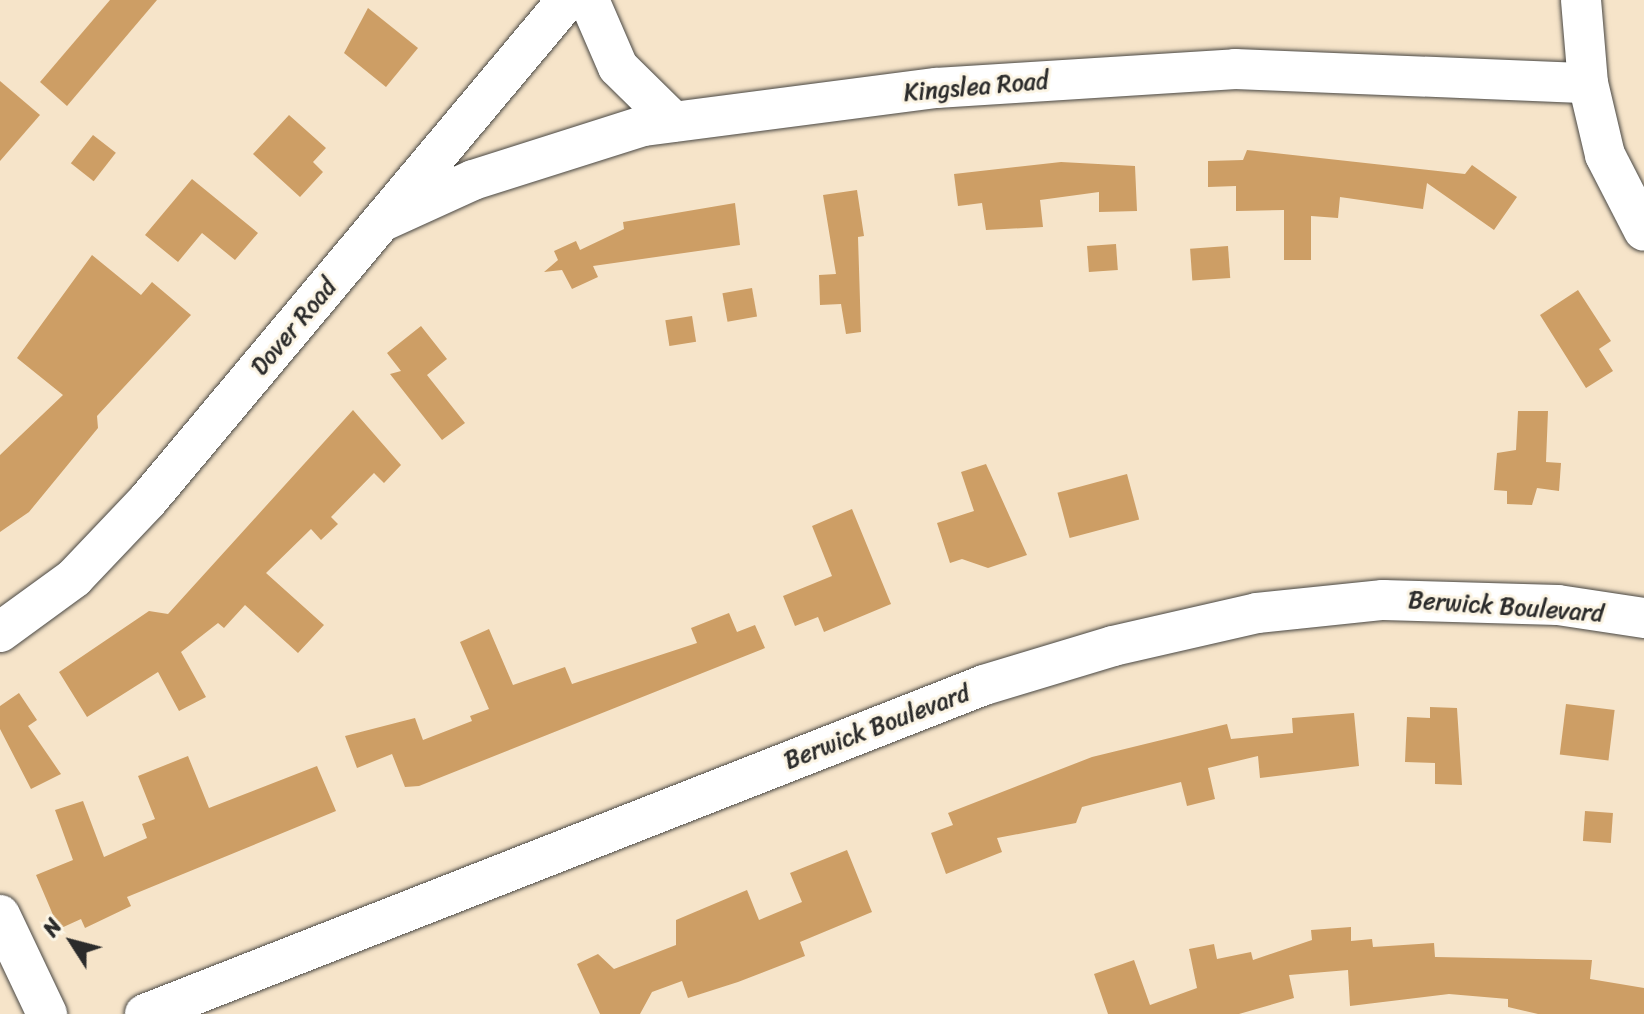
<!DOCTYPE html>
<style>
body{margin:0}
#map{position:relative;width:1644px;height:1014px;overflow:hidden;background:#f6e4c9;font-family:Sriracha,sans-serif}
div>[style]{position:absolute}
.building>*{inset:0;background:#cd9e65;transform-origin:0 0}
.roads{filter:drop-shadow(0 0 2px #494743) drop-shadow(0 0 2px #494743)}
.minor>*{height:40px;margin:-20px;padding:0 20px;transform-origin:20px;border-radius:20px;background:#fff}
span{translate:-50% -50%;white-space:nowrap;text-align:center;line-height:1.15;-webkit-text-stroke:6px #fcf5e5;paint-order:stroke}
.street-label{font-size:24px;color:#2b2b2b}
.north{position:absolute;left:32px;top:902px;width:80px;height:80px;-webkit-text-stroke:6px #fcf5e5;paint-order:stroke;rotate:306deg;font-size:22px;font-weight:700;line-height:32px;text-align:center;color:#2b2b2b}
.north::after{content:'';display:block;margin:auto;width:28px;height:36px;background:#2b2b2b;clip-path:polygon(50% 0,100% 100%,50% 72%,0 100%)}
</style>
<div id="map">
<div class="building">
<i style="clip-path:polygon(110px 0,157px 0,67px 106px,40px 82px)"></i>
<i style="clip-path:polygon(368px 8px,418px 48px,386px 87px,344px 53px)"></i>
<i style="clip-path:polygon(0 81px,40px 115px,0 161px)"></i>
<i style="clip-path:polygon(289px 115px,326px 148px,313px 162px,323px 172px,300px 197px,253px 154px)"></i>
<i style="left:93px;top:135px;width:29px;height:36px;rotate:38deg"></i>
<i style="clip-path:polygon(1247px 150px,1465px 174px,1472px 165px,1517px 197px,1494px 230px,1427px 183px,1423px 209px,1340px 197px,1338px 218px,1311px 216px,1311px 260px,1284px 260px,1284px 210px,1236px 211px,1236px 186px,1208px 187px,1208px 161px,1243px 160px)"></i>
<i style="clip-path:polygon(1061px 162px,1135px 166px,1137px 211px,1099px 212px,1099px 192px,1040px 200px,1043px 227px,986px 230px,982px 203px,958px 206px,954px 174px)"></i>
<i style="clip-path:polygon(192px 179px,258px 233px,235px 260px,202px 233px,178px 262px,145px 235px)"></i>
<i style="clip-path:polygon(857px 190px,864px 236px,858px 237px,861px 332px,846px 334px,841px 304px,820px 305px,819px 275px,836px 274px,823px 195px)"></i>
<i style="clip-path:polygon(735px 203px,740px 245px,593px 266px,598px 277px,572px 289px,562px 270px,544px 272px,558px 260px,554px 251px,576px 241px,580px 250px,624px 229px,623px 222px)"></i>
<i style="left:1116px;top:244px;width:26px;height:29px;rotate:86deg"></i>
<i style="left:1228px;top:246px;width:32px;height:38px;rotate:86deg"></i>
<i style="clip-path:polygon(92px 255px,141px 295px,152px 282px,191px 315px,97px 416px,98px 428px,29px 512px,0 532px,0 455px,63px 395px,17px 358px)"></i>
<i style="left:752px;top:288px;width:29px;height:30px;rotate:80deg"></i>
<i style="clip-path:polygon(1578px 290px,1611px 341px,1599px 349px,1613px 371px,1586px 388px,1540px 315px)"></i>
<i style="left:692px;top:316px;width:26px;height:27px;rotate:81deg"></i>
<i style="clip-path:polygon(421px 326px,447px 359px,427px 375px,465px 423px,442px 440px,390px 374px,401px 371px,387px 353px)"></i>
<i style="clip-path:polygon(353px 410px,401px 465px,384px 483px,374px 473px,331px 517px,338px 524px,321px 540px,311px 529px,266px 573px,324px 625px,298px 653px,245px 605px,224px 628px,218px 623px,181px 652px,206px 697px,179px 711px,158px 672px,87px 717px,59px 672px,149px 611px,168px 614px)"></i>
<i style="clip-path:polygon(1518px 411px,1548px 411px,1546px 462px,1561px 463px,1559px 491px,1537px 488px,1532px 505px,1507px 504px,1507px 491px,1494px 490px,1497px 453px,1516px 450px)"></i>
<i style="clip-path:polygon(986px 464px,1027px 555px,988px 568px,962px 559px,950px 563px,937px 523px,974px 511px,961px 472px)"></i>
<i style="left:1127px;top:474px;width:47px;height:72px;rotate:75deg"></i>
<i style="clip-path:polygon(852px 509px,891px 604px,824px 632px,818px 617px,795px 626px,783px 596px,832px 576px,812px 526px)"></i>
<i style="clip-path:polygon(729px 613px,737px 632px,755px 625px,765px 648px,419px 786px,405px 787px,392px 754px,357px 768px,345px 736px,415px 718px,423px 740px,472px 721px,470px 716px,489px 709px,460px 642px,489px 629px,513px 685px,565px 667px,572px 684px,697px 643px,691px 628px)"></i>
<i style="clip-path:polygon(19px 693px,37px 720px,28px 726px,61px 774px,31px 789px,0 729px,0 706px)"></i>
<i style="left:1566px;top:704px;width:49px;height:51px;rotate:7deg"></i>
<i style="clip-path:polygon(1430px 707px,1457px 708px,1462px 785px,1435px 784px,1435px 763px,1405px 762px,1407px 717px,1430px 718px)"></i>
<i style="clip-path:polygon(1354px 713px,1359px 766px,1260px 778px,1258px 756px,1208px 768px,1215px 799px,1187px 806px,1181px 782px,1082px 807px,1076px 823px,997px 838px,1002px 852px,946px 874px,931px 833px,953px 825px,948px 813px,1092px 757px,1227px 724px,1231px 739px,1293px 733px,1292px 718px)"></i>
<i style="clip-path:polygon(188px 756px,209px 808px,317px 766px,336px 811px,127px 897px,131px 906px,85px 928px,81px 919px,59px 929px,36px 875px,73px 860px,55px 810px,83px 801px,104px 857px,147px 838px,142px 824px,155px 819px,138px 776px)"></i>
<i style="left:1585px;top:811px;width:28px;height:30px;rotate:4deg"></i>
<i style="clip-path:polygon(847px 850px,872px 912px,800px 942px,805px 956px,738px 982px,688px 998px,682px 981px,652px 992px,640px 1014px,600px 1014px,577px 964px,598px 954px,614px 969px,676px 945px,676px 920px,747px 890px,759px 920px,802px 902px,790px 873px)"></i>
<i style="clip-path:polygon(1351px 927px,1351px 941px,1372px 939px,1373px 947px,1434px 943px,1435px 957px,1592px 960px,1590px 979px,1644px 988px,1644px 1014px,1538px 1014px,1508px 1007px,1508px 999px,1449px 994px,1350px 1006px,1348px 970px,1289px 975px,1294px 998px,1239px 1014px,1108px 1014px,1094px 974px,1134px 960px,1150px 1005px,1197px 988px,1189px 949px,1214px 944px,1217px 959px,1251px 952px,1253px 960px,1312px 940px,1311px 930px)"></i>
</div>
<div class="roads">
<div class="minor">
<i style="left:589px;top:0;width:73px;rotate:66.6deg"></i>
<i style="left:618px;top:67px;width:78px;rotate:44.5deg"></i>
<i style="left:1581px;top:0;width:83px;rotate:85.2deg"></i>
<i style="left:1588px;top:83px;width:74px;rotate:76.7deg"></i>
<i style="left:1605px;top:155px;width:85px;rotate:62.8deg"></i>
<i style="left:383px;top:221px;width:99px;rotate:-24.5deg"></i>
<i style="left:473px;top:180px;width:178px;rotate:-17.6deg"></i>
<i style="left:643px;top:126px;width:295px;rotate:-7.4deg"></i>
<i style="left:936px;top:88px;width:300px;rotate:-3.6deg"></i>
<i style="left:1235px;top:69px;width:353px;rotate:2.3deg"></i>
<i style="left:0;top:632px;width:92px;rotate:-36.1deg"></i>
<i style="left:74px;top:578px;width:108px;rotate:-46.5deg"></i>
<i style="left:148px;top:500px;width:652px;rotate:-50.04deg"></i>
<i style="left:0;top:915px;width:110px;rotate:64.6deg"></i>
<i style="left:145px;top:1014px;width:901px;rotate:-21.41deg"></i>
<i style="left:984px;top:685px;width:135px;rotate:-16.8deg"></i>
<i style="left:1113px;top:646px;width:148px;rotate:-12.9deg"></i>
<i style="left:1257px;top:613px;width:127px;rotate:-5.9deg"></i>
<i style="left:1383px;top:600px;width:175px;rotate:1.6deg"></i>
<i style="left:1558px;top:605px;width:87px;rotate:8.6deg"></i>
</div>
</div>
<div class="street-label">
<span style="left:976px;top:87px;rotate:-5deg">Kingslea Road</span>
<span style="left:294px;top:327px;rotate:-50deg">Dover Road</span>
<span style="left:1506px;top:607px;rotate:4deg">Berwick Boulevard</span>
<span style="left:877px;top:727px;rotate:-21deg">Berwick Boulevard</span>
</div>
<div class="north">N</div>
</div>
